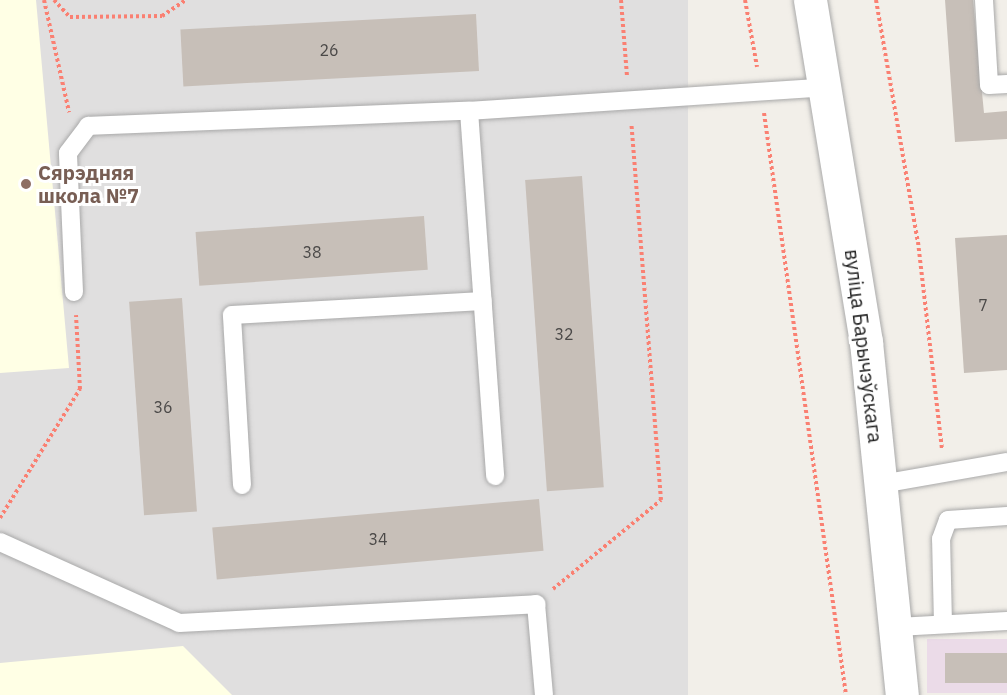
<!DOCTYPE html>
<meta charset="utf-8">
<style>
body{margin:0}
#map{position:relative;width:1007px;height:695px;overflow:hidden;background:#f2efe9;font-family:"IBM Plex Sans",sans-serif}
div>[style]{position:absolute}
.residential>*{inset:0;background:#e0dfdf;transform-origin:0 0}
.industrial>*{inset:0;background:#ebdbe8;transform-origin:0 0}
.education>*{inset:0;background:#ffffe5}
.building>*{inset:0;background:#c7bfb8;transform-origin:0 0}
.path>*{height:4px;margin-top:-2px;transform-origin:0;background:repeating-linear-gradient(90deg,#fa8072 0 3px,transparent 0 6px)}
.roads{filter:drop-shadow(0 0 2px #a9a9a9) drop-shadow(0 0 2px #a9a9a9)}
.service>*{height:18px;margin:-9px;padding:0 9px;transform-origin:9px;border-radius:9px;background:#fff}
.minor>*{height:33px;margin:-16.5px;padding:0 16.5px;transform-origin:16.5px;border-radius:16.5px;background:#fff}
.dots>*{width:16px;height:16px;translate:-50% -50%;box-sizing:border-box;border:3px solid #fff;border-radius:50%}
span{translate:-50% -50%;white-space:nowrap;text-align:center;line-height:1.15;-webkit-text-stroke:6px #fff;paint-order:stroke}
.number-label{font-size:16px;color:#4b4948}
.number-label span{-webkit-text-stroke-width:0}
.education-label{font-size:20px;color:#785e54;font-weight:700}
.left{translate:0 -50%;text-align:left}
.street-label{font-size:20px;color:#222}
</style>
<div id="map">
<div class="residential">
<i style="left:0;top:0;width:688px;height:695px"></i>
</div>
<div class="industrial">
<i style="left:1007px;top:639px;width:54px;height:80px;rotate:90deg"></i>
</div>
<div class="education">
<i style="clip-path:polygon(0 0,36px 0,69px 368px,0 373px)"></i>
<i style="clip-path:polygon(183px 646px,232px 695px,0 695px,0 663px)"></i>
</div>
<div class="building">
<i style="clip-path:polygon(945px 0,973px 0,984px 113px,1007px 111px,1007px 139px,955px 142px)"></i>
<i style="left:476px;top:14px;width:57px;height:296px;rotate:87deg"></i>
<i style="left:582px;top:176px;width:312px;height:57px;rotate:86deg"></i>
<i style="left:424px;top:216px;width:54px;height:229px;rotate:86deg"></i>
<i style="clip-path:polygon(1007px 235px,1007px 370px,964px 373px,955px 238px)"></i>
<i style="left:182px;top:298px;width:214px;height:53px;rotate:86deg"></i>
<i style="left:539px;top:499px;width:52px;height:328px;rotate:85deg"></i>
<i style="left:1007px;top:653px;width:30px;height:62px;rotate:90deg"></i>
</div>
<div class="path">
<i style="left:44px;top:0;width:115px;rotate:77.4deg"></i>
<i style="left:54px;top:0;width:23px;rotate:47deg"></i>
<i style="left:70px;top:17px;width:92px;rotate:-0.6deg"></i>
<i style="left:162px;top:16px;width:29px;rotate:-34deg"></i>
<i style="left:621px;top:0;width:77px;rotate:85.5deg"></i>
<i style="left:745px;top:0;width:68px;rotate:79.8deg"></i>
<i style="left:876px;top:0;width:246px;rotate:80.2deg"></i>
<i style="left:918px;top:242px;width:209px;rotate:83.4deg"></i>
<i style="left:764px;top:113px;width:588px;rotate:81.98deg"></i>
<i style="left:0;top:518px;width:152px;rotate:-58.2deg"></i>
<i style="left:80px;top:389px;width:74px;rotate:-93.1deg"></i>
<i style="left:553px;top:589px;width:140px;rotate:-39.5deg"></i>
<i style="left:661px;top:500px;width:378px;rotate:-94.5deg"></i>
</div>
<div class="roads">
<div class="service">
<i style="left:984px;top:0;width:85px;rotate:86.6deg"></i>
<i style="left:989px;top:85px;width:18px;rotate:-3deg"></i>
<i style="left:469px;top:111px;width:366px;rotate:85.9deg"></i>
<i style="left:74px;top:292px;width:139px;rotate:-92.5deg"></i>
<i style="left:68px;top:153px;width:34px;rotate:-53deg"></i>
<i style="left:88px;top:126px;width:381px;rotate:-2.3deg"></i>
<i style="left:469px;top:111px;width:359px;rotate:-3.8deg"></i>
<i style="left:881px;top:484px;width:128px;rotate:-9.9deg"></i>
<i style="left:242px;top:485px;width:170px;rotate:-93.4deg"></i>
<i style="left:232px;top:315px;width:251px;rotate:-3.2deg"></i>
<i style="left:0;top:542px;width:196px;rotate:24.3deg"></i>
<i style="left:179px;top:623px;width:358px;rotate:-3deg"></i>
<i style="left:536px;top:604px;width:91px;rotate:85deg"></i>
<i style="left:943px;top:624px;width:85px;rotate:-91.3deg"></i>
<i style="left:941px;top:539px;width:20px;rotate:-70deg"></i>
<i style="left:948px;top:520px;width:59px;rotate:-3.9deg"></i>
<i style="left:897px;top:627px;width:110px;rotate:-3.1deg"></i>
</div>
<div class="minor">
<i style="left:810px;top:0;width:347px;rotate:80.7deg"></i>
<i style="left:866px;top:342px;width:355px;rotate:84.2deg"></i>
</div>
</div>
<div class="dots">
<i style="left:26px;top:184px;background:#8d6e63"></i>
</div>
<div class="number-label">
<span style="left:329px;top:50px">26</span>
<span style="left:312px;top:252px">38</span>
<span style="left:983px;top:305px">7</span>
<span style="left:564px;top:334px">32</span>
<span style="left:163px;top:407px">36</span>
<span style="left:378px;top:539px">34</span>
</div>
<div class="education-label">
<span class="left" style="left:38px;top:184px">Сярэдняя<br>школа №7</span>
</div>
<div class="street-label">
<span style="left:864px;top:346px;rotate:83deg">вуліца Барычэўскага</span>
</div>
</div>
